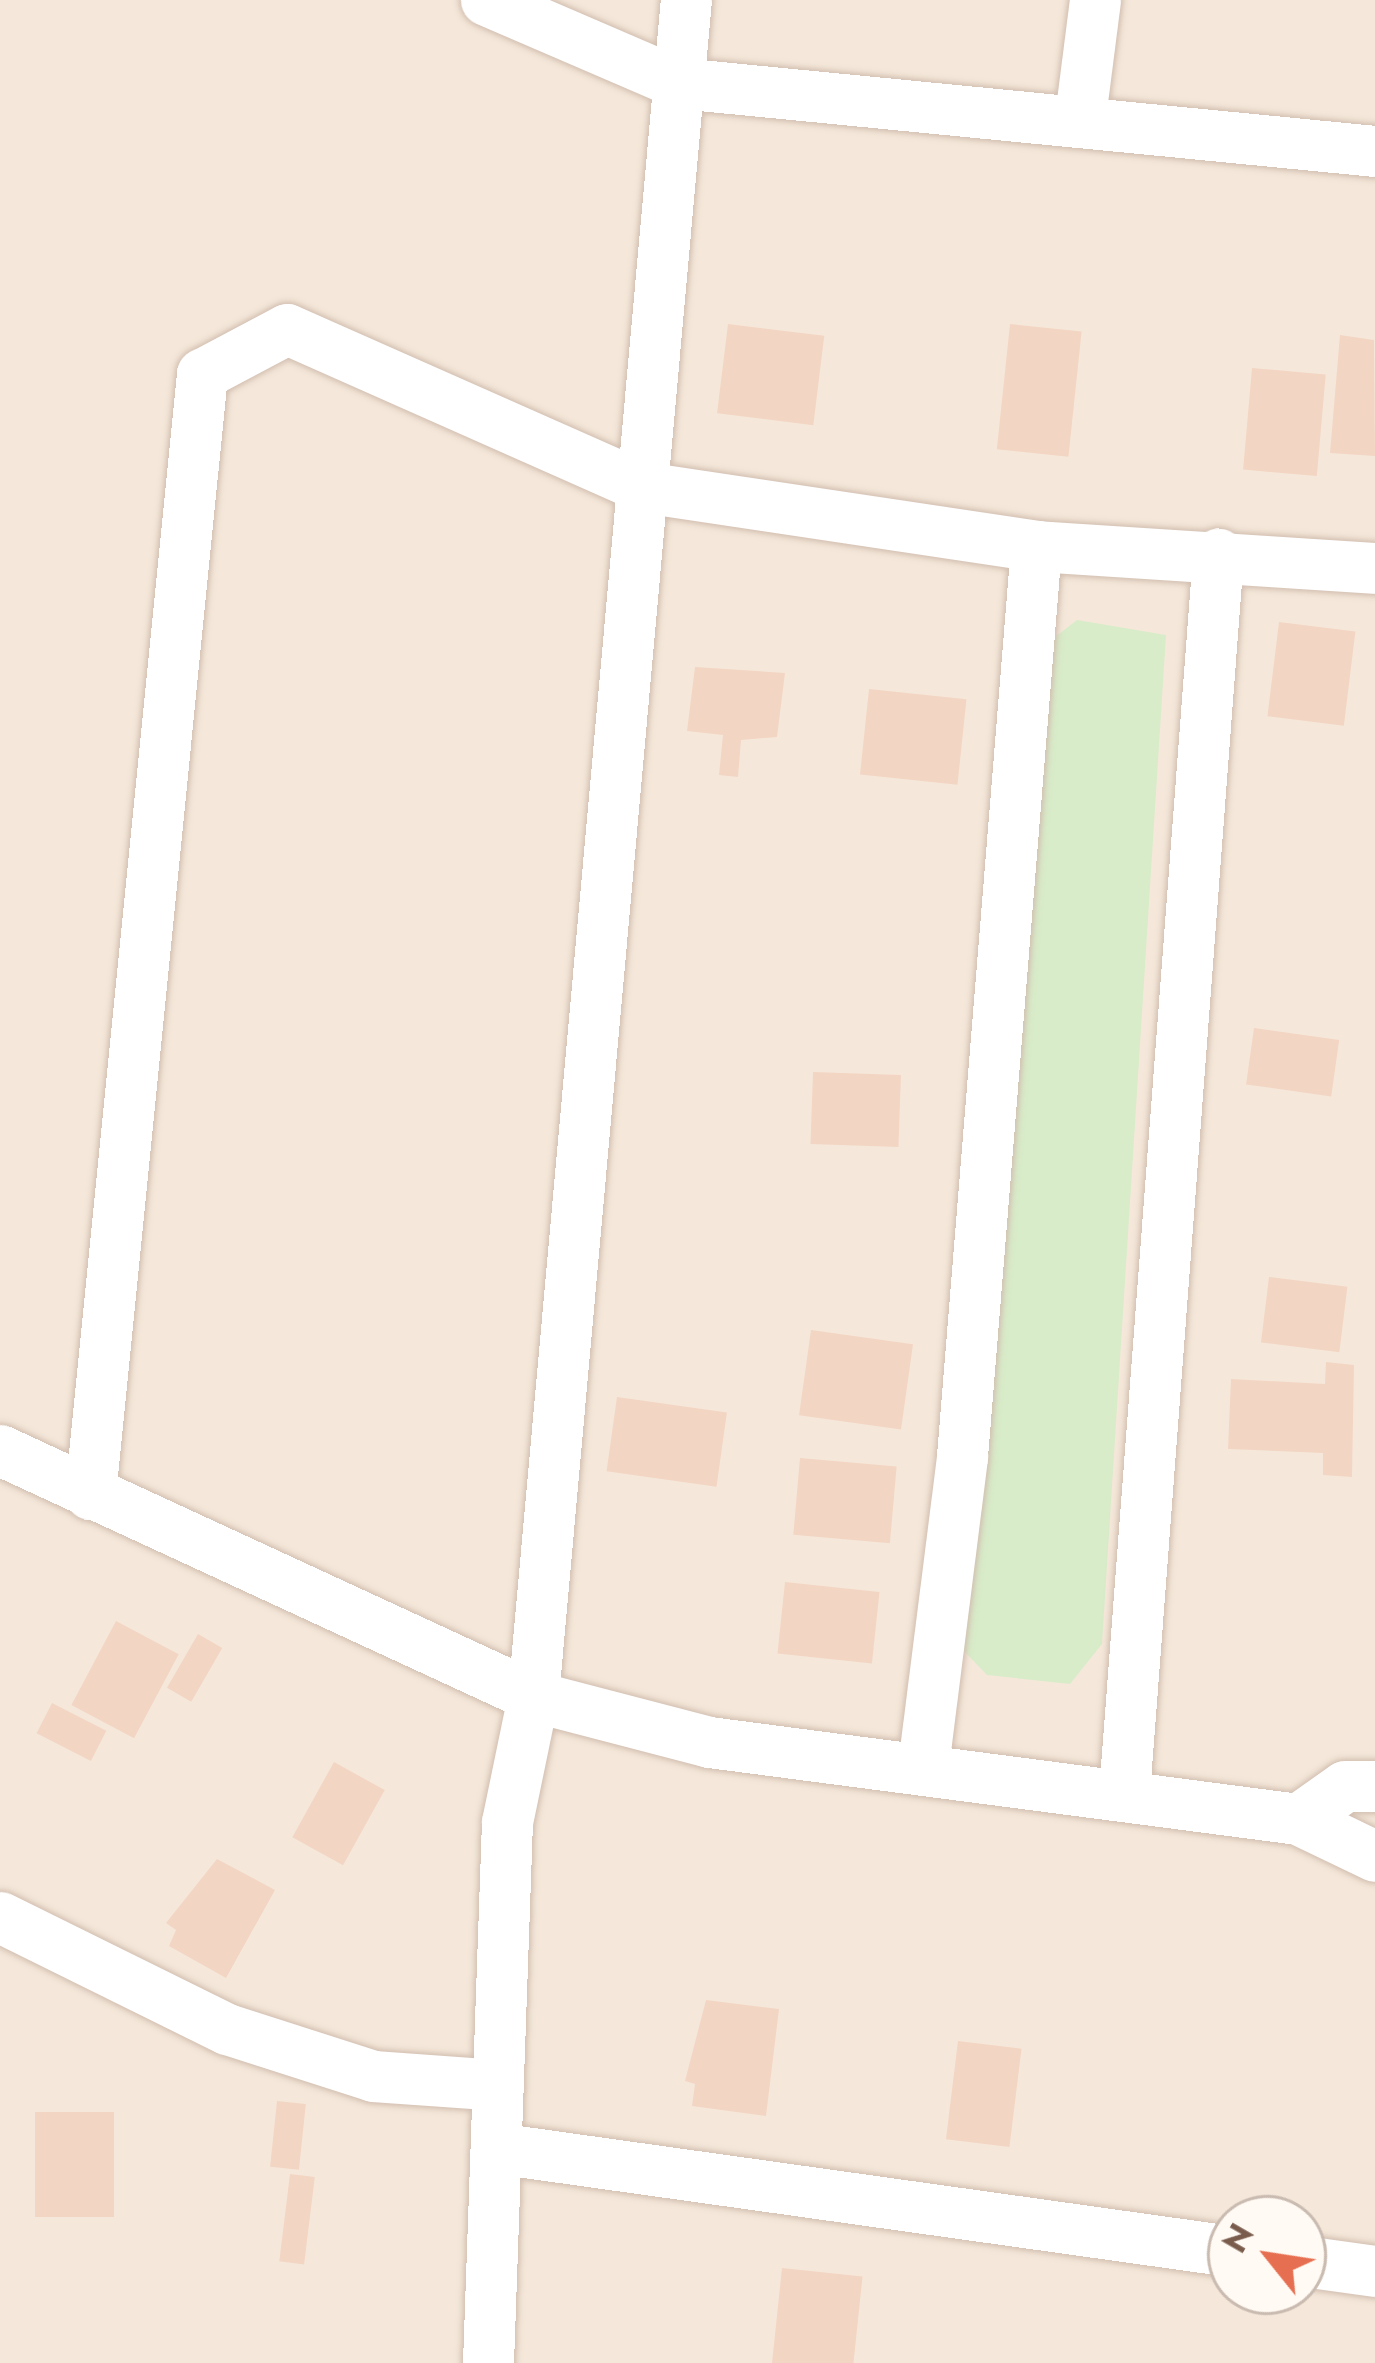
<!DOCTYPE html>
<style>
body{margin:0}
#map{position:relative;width:1375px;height:2363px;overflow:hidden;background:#fdf6ec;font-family:Jost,sans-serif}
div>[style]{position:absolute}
.residential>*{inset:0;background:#f5e8da}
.green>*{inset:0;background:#d8ecc9}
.building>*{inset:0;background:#f3d5c3;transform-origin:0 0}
.roads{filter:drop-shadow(0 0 3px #d1beb0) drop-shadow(0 0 3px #d1beb0)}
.minor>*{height:51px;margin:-25.5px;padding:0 25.5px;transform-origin:25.5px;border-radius:25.5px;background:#fff}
span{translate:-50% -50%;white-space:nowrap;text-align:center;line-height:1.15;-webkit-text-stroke:10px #fffaf3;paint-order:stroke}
.north{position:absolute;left:1207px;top:2195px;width:120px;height:120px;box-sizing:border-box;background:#fffaf3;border:3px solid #cabbb1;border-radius:50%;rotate:300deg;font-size:33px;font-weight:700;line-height:48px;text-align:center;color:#7a5c4d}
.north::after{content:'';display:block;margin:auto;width:42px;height:54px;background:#e76f51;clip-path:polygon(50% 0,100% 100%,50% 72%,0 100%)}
</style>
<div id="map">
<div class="residential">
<i style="clip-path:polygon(evenodd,0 0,1375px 0,1375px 2363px,0 2363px,0 0,1231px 2219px,1303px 2219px,1303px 2291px,1231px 2291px,1231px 2219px)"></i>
</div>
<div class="green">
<i style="clip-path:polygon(1077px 620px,1166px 635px,1102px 1644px,1070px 1684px,987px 1675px,961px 1648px,1051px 640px)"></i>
</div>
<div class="building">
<i style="left:728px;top:324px;width:97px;height:90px;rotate:7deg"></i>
<i style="left:1010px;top:324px;width:72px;height:126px;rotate:6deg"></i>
<i style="clip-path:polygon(1340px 335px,1374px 340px,1375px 456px,1330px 453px)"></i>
<i style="left:1252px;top:368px;width:74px;height:102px;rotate:5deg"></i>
<i style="left:1279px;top:622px;width:77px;height:95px;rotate:7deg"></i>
<i style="clip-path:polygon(695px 667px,785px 673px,777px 737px,741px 740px,738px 777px,719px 775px,723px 735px,687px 731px)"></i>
<i style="left:869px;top:689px;width:98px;height:86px;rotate:6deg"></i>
<i style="left:1254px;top:1028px;width:86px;height:57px;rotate:8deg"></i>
<i style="left:813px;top:1072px;width:88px;height:72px;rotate:2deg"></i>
<i style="left:1269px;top:1277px;width:79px;height:66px;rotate:7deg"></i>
<i style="left:811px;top:1330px;width:103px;height:86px;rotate:8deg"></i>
<i style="clip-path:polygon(1326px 1362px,1354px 1365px,1352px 1477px,1323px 1475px,1323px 1453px,1228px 1449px,1231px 1379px,1325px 1384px)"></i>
<i style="left:617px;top:1397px;width:111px;height:75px;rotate:8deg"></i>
<i style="left:800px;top:1458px;width:97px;height:77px;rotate:5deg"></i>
<i style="left:785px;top:1582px;width:95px;height:72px;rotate:6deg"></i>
<i style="left:116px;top:1621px;width:71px;height:95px;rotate:28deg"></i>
<i style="left:198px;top:1634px;width:28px;height:62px;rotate:30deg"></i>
<i style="left:52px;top:1703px;width:61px;height:34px;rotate:27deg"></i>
<i style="left:334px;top:1762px;width:58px;height:86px;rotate:29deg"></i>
<i style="clip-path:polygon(217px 1859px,275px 1890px,226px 1978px,169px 1946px,176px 1930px,166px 1923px)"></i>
<i style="clip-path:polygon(706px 2000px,779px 2009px,766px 2116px,692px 2106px,695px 2084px,685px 2081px)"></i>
<i style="left:958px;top:2041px;width:64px;height:99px;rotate:7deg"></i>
<i style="left:277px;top:2101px;width:29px;height:66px;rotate:6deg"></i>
<i style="left:35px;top:2112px;width:79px;height:105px"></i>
<i style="left:290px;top:2174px;width:25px;height:88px;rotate:7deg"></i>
<i style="left:782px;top:2268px;width:81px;height:96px;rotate:6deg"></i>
</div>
<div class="roads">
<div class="minor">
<i style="left:486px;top:0;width:210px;rotate:23.3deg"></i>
<i style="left:679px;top:83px;width:699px;rotate:5.58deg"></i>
<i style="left:1080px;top:117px;width:118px;rotate:-82.7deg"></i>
<i style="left:0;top:1450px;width:587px;rotate:24.78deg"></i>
<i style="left:533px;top:1696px;width:182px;rotate:14.6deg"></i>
<i style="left:709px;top:1742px;width:594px;rotate:7.45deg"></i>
<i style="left:1298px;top:1819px;width:85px;rotate:25.7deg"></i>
<i style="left:90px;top:1494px;width:1126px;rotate:-84.29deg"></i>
<i style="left:202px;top:374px;width:96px;rotate:-27.9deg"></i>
<i style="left:287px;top:329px;width:389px;rotate:23.9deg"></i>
<i style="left:643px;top:487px;width:397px;rotate:8.5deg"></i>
<i style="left:923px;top:1766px;width:312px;rotate:-82.8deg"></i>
<i style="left:962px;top:1456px;width:913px;rotate:-85.35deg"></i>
<i style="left:1036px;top:546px;width:340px;rotate:3.7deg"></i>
<i style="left:1124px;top:1793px;width:1243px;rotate:-85.66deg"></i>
<i style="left:1298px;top:1819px;width:57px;rotate:-35.1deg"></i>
<i style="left:1345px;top:1786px;width:30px"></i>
<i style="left:0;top:1917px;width:253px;rotate:26.3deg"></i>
<i style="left:227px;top:2029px;width:153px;rotate:17.8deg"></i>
<i style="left:373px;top:2076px;width:125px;rotate:4.1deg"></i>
<i style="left:496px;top:2148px;width:742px;rotate:7.98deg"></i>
<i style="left:1303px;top:2261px;width:73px;rotate:7.9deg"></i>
<i style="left:488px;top:2363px;width:541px;rotate:-87.99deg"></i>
<i style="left:507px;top:1822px;width:129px;rotate:-78.3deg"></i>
<i style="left:533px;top:1696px;width:1703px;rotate:-84.85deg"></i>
</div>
</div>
<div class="north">N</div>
</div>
